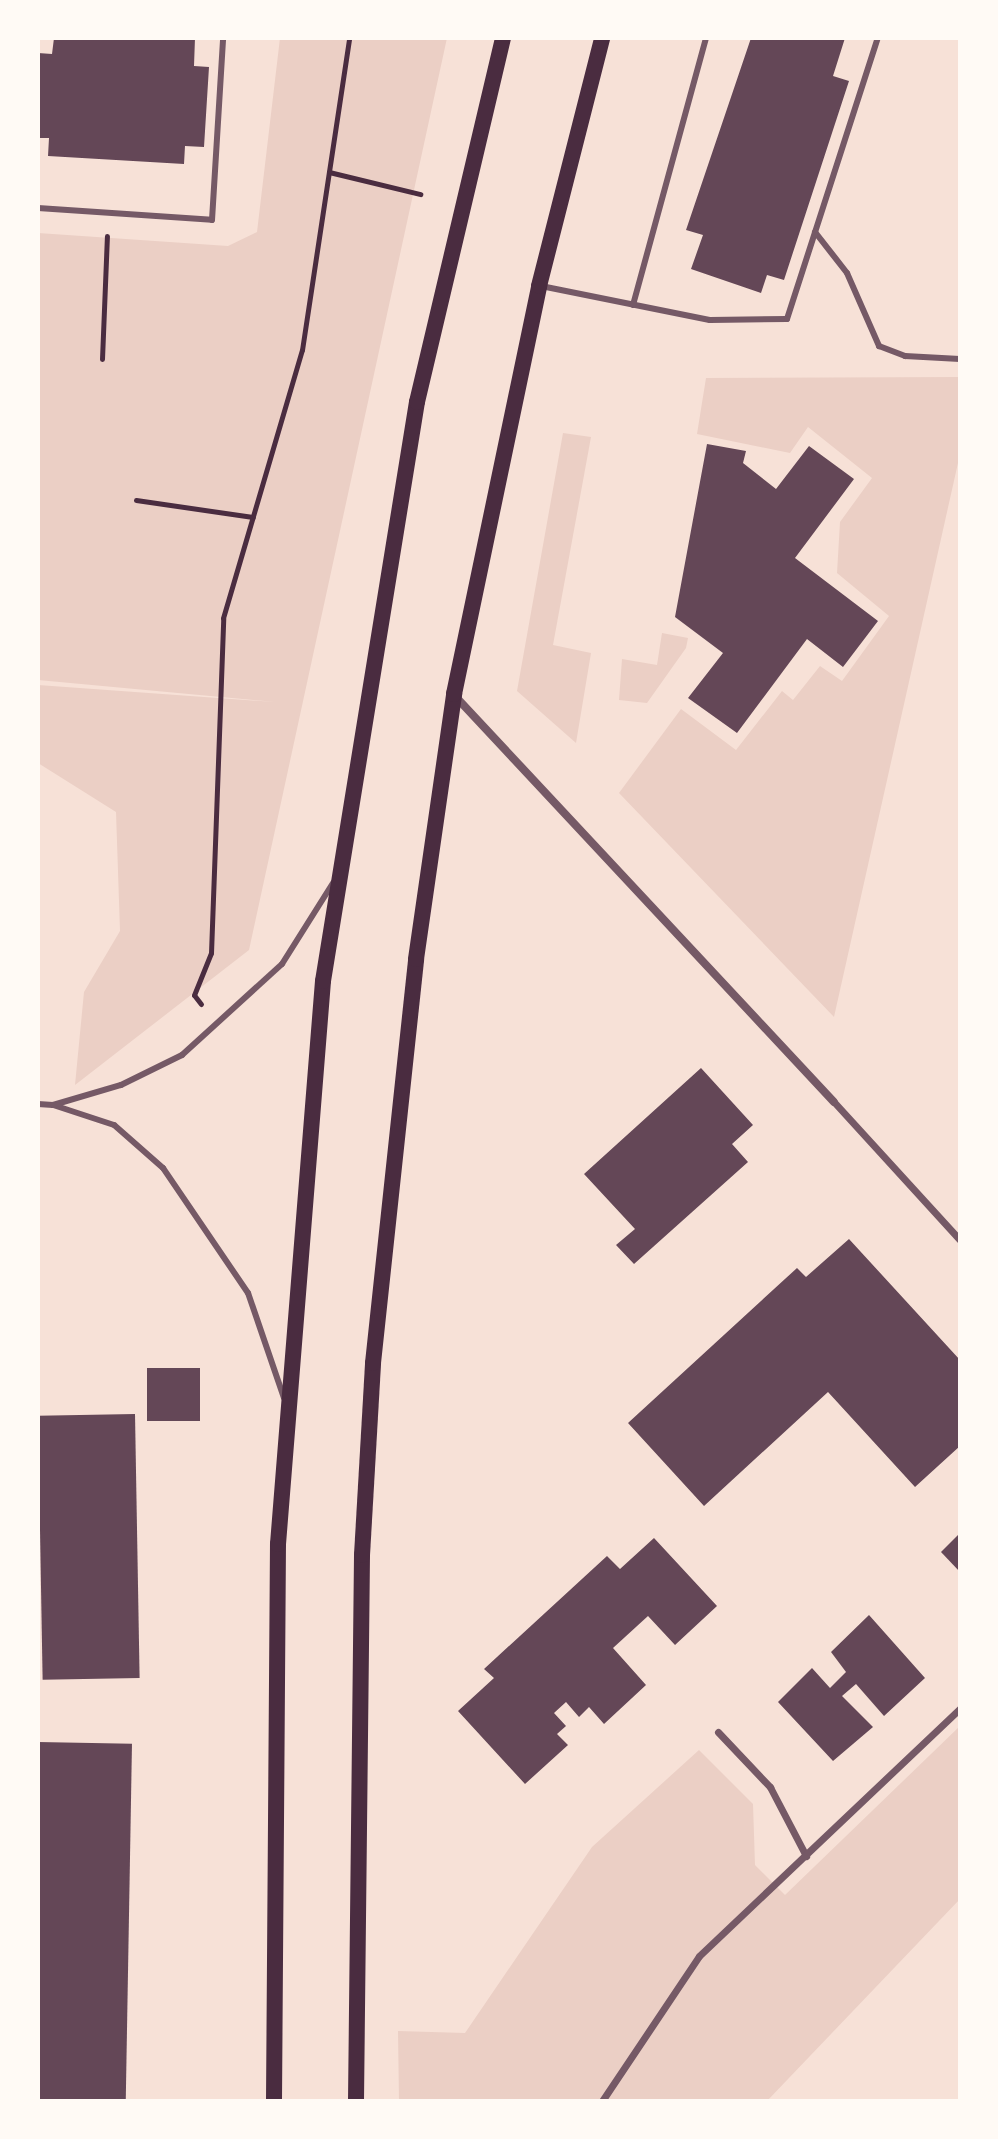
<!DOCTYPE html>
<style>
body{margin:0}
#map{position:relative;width:998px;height:2139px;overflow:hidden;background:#f7e1d7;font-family:Mulish,sans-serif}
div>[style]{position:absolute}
.green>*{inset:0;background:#ebcfc5}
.building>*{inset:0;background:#644757;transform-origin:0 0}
.path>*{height:5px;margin:-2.5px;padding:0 2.5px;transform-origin:2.5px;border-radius:2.5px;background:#4a2c40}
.service>*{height:6px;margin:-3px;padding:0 3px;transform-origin:3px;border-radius:3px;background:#755966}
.pedestrian>*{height:7px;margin:-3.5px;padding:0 3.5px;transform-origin:3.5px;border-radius:3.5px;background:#755966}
.minor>*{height:8px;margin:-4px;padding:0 4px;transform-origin:4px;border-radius:4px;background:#755966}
.secondary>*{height:16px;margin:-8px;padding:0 8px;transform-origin:8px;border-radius:8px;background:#4a2c40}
span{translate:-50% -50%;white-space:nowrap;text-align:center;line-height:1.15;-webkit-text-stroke:8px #fffaf5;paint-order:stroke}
.frame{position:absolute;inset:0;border:40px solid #fffaf5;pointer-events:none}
</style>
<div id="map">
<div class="green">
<i style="clip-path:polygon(280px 38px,447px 38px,249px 950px,75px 1085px,84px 992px,120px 931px,116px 812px,38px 763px,38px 685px,275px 702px,38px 680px,38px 233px,228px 246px,257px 232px)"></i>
<i style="clip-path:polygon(960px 377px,960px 454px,834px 1017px,619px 793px,681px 709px,736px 750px,782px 691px,793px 700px,820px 666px,842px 681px,889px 616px,837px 573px,840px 522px,872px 478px,808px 427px,790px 453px,697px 434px,706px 378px)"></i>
<i style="clip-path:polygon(563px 433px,591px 437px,553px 645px,591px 653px,576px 743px,517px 691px)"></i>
<i style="clip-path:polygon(662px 633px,688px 638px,686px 648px,647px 703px,619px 700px,622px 659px,657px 665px)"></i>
<i style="clip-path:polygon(960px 1726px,960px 1899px,767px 2101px,399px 2101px,398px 2031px,465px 2033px,592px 1847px,699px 1750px,753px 1804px,755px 1865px,785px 1895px)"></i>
</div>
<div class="building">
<i style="clip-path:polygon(54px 38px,195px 38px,194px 66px,209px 67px,204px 147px,185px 146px,184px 164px,48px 156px,49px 138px,38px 138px,38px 53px,52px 54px)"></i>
<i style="clip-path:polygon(751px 38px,845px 38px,833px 76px,849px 81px,784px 280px,767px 275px,761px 293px,691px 269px,703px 235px,686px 230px)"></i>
<i style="clip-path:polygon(707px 444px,746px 451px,743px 463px,776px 489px,809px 446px,854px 479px,795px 558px,878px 621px,843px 667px,807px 639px,737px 733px,688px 698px,723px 653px,675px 617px)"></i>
<i style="clip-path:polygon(701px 1068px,753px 1125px,732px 1144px,748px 1162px,634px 1264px,616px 1245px,635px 1229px,584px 1174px)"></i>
<i style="clip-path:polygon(849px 1239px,960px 1360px,960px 1446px,915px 1487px,828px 1392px,704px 1506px,628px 1423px,797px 1268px,806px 1277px)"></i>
<i style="left:147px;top:1368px;width:53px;height:53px"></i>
<i style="left:135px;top:1414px;width:264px;height:97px;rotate:89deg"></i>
<i style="clip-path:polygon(960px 1533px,960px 1572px,941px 1552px)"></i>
<i style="clip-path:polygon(654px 1538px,717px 1606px,675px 1645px,648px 1616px,613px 1648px,646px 1685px,604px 1724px,589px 1707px,579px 1717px,566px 1702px,554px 1713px,566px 1726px,557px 1734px,568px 1745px,525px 1784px,458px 1711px,494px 1678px,484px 1669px,607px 1556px,620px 1569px)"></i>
<i style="clip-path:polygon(869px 1615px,925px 1678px,884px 1716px,856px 1684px,842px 1696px,873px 1727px,833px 1761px,778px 1702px,812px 1668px,830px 1688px,846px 1672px,831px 1652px)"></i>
<i style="left:38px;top:1742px;width:94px;height:359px;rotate:1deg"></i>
</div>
<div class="path">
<i style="left:329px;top:172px;width:94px;rotate:13.6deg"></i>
<i style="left:102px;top:359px;width:123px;rotate:-87.7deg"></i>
<i style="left:136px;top:500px;width:118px;rotate:8.3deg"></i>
<i style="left:201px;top:1004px;width:11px;rotate:-128deg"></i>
<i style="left:194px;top:995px;width:45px;rotate:-68deg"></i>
<i style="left:211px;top:953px;width:335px;rotate:-87.9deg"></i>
<i style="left:223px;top:618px;width:279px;rotate:-73.6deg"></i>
<i style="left:302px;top:350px;width:316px;rotate:-81.4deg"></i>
</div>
<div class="service">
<i style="left:38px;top:208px;width:174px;rotate:3.9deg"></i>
<i style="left:212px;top:220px;width:182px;rotate:-86.5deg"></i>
<i style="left:815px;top:232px;width:52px;rotate:52deg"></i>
<i style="left:847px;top:273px;width:80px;rotate:66.3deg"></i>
<i style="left:879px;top:346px;width:28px;rotate:21deg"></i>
<i style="left:905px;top:356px;width:55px;rotate:3.1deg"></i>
<i style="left:541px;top:286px;width:172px;rotate:11.4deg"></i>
<i style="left:710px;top:320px;width:77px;rotate:-0.7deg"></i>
<i style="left:787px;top:319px;width:295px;rotate:-72.1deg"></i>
<i style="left:633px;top:305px;width:277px;rotate:-74.7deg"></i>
<i style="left:38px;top:1104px;width:15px;rotate:4deg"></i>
<i style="left:284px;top:1398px;width:111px;rotate:-108.9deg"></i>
<i style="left:248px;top:1293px;width:151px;rotate:-124.2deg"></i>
<i style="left:163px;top:1168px;width:65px;rotate:-138.7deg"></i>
<i style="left:114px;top:1125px;width:64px;rotate:-161.8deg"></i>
<i style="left:53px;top:1105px;width:71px;rotate:-16.4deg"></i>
<i style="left:121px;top:1085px;width:68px;rotate:-26.2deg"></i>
<i style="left:182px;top:1055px;width:135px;rotate:-42.3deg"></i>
<i style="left:282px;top:964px;width:96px;rotate:-57.8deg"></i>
</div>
<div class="pedestrian">
<i style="left:834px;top:1102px;width:187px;rotate:47.6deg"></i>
<i style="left:718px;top:1732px;width:76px;rotate:46.6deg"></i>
<i style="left:770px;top:1787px;width:78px;rotate:62.4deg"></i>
<i style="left:602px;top:2101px;width:174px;rotate:-56.2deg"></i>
<i style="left:699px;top:1956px;width:360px;rotate:-43.5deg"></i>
</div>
<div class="minor">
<i style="left:455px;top:696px;width:555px;rotate:46.97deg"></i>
</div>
<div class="secondary">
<i style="left:274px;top:2101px;width:557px;rotate:-89.59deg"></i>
<i style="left:278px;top:1544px;width:565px;rotate:-85.43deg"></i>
<i style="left:323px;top:981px;width:587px;rotate:-80.78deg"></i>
<i style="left:417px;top:402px;width:374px;rotate:-76.7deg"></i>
<i style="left:356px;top:2101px;width:546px;rotate:-89.37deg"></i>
<i style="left:362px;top:1555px;width:192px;rotate:-86.7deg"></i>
<i style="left:373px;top:1363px;width:406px;rotate:-83.9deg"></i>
<i style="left:416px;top:959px;width:268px;rotate:-81.8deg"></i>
<i style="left:454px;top:694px;width:417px;rotate:-78.2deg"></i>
<i style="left:539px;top:286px;width:256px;rotate:-75.7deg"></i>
</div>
<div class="frame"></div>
</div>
